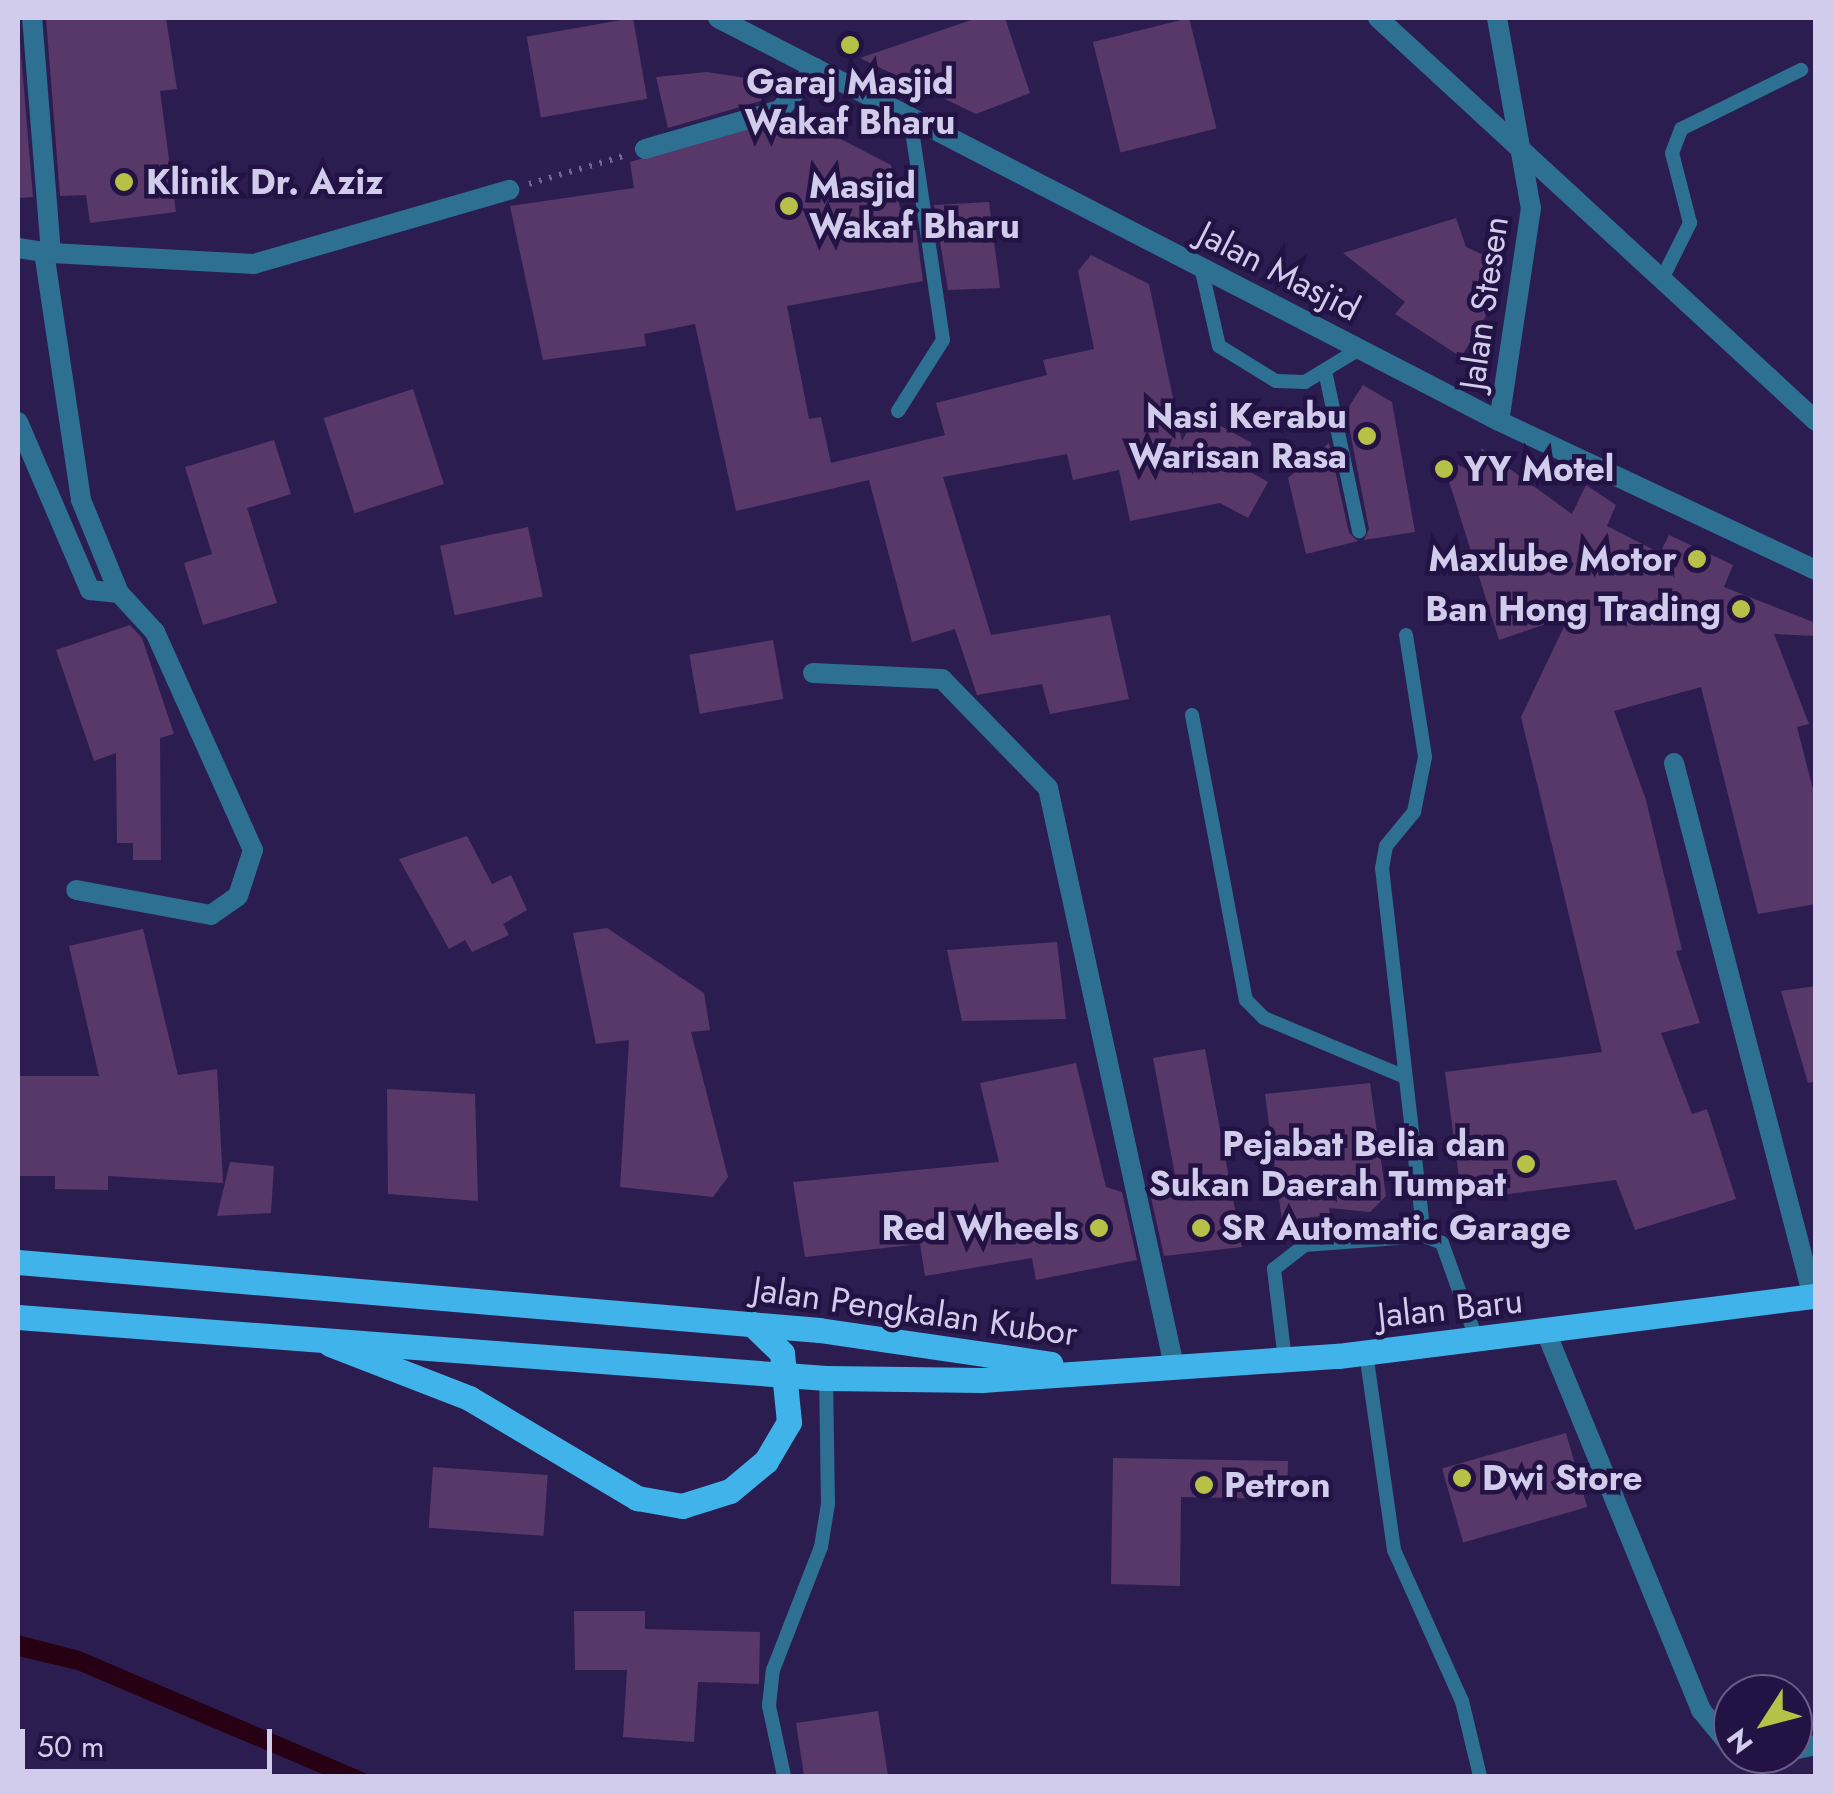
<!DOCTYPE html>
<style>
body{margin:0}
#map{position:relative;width:1833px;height:1794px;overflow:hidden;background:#2c1d50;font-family:Jost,sans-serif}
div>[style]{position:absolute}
.water>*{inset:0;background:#270013}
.building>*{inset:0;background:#583869;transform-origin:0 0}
.path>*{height:6px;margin-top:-3px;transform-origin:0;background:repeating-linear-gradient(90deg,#716691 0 2.5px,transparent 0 10.5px)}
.service>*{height:14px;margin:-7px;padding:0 7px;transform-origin:7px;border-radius:7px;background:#2d7091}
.minor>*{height:20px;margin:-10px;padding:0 10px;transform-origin:10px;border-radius:10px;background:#2d7091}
.tertiary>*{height:20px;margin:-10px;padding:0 10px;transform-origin:10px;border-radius:10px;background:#2d7091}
.primary>*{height:25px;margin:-12.5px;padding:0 12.5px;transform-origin:12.5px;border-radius:12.5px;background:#40b4ea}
.dots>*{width:28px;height:28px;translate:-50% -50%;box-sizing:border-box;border:5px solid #231344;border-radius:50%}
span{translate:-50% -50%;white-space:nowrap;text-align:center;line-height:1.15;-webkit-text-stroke:9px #231344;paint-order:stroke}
.poi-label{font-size:35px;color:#d2ccec;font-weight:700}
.left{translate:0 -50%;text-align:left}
.right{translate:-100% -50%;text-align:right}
.street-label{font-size:35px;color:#d2ccec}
.frame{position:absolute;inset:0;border:20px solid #d2ccec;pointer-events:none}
.north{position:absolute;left:1713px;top:1674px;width:100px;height:100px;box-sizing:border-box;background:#231344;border:2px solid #695d87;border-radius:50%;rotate:234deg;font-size:28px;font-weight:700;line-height:40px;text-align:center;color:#d2ccec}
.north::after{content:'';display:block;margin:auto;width:35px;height:45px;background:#b8c147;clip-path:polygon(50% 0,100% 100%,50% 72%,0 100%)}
.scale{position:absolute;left:20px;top:1729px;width:252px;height:45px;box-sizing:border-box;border:5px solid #d2ccec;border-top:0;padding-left:12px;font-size:30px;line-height:35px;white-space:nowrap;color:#d2ccec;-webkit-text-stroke:8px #231344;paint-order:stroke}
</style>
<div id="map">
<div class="water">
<i style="clip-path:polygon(18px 1635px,80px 1651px,372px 1776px,327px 1776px,77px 1670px,18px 1656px)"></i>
</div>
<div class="building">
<i style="clip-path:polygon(18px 18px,33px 197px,18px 198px)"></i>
<i style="clip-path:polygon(46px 18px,166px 18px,177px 89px,160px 91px,176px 212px,90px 223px,86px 195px,60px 196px)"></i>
<i style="left:633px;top:18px;width:82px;height:108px;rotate:80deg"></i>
<i style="clip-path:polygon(977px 18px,1005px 18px,1030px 93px,976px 114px,860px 58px)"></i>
<i style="left:1189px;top:18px;width:114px;height:99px;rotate:76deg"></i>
<i style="clip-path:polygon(707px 72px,746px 78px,751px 93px,764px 100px,668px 128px,656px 77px)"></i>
<i style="clip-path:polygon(794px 115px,891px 165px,900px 208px,913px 207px,923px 281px,787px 306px,809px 419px,821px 417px,831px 463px,945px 435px,936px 403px,1047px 375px,1043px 360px,1094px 349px,1078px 271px,1091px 255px,1149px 284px,1182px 441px,1197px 413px,1252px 443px,1240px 466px,1268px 482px,1248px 518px,1220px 503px,1130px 521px,1119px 470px,1073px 480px,1067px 454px,943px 477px,991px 635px,1110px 615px,1129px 699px,1050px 714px,1042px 684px,977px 695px,955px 629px,912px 642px,869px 480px,736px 511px,695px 324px,644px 334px,646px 346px,543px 360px,510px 206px,634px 188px,630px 162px)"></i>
<i style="clip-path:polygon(989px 202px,1000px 288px,948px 290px,934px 205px)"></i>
<i style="clip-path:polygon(1456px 218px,1466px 247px,1494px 260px,1476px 299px,1489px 311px,1461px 357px,1395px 314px,1405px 302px,1343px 253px)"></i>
<i style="clip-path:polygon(1363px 385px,1392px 402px,1415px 532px,1364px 540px,1369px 529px,1346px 411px)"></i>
<i style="left:413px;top:389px;width:100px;height:94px;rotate:72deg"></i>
<i style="clip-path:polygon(274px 440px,291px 494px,247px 508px,277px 603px,203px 625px,184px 563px,212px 554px,185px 467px)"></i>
<i style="clip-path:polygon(1329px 443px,1349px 533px,1358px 541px,1306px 554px,1288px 478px)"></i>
<i style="clip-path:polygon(1481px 448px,1572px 514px,1586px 485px,1616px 505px,1607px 526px,1660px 553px,1669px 535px,1733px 565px,1724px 587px,1816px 623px,1816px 636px,1774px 634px,1809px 724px,1797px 727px,1816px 801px,1816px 904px,1758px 914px,1701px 687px,1614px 711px,1646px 800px,1682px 950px,1676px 951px,1700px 1023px,1661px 1033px,1692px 1114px,1707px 1109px,1736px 1199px,1635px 1230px,1616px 1180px,1462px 1200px,1445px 1072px,1602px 1052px,1521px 717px,1569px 616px,1499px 640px,1441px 456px,1482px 477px)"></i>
<i style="left:528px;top:527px;width:71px;height:90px;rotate:78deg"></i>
<i style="clip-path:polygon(130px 625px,142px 638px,174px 734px,160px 738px,161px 860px,133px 860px,133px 843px,117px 843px,116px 753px,94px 761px,56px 650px)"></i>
<i style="left:773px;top:640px;width:60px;height:85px;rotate:80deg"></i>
<i style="clip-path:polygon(467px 836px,492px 884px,511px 875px,527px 910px,503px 924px,509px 935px,472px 952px,465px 940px,449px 949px,399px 859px)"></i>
<i style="clip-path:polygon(607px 928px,704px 993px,710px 1030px,691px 1032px,728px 1177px,713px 1197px,620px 1187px,629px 1040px,596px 1044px,573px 933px)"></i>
<i style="clip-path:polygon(143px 929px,178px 1075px,217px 1069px,223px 1183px,108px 1176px,108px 1190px,55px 1189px,55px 1176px,18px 1176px,18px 1076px,99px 1076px,69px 946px)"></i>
<i style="clip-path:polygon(1057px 942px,1066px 1019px,962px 1021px,947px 950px)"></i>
<i style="clip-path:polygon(1816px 986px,1816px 1081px,1808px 1083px,1781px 991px)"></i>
<i style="clip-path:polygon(1205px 1049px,1242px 1247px,1164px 1256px,1149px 1189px,1177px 1186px,1153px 1058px)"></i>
<i style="clip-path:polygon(1076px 1063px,1106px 1187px,1122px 1192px,1137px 1260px,1036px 1280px,1032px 1258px,925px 1276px,920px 1244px,805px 1257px,793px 1182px,999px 1162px,980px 1083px)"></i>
<i style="clip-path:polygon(1370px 1083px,1386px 1196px,1370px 1212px,1329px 1208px,1330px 1215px,1282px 1221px,1265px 1094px)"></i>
<i style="clip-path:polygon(387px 1089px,475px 1094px,478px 1201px,388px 1194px)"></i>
<i style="clip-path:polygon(230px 1162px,274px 1166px,271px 1213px,217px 1216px)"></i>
<i style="left:1566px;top:1433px;width:77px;height:129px;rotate:74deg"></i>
<i style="clip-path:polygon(1113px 1458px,1288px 1461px,1287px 1499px,1181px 1497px,1180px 1586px,1111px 1584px)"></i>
<i style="left:433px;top:1467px;width:115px;height:61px;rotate:4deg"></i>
<i style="clip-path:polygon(574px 1611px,645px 1611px,645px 1629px,760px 1632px,759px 1684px,698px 1682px,694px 1742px,623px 1737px,627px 1670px,575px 1670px)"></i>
<i style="clip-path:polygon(878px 1711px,888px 1776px,804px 1776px,796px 1723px)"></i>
</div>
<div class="path">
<i style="left:529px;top:184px;width:98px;rotate:-16.6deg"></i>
</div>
<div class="service">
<i style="left:1201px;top:267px;width:81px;rotate:77.2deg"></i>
<i style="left:1219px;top:346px;width:67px;rotate:31.6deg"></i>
<i style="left:1276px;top:381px;width:29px;rotate:2deg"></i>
<i style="left:1305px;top:382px;width:63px;rotate:-31.4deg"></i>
<i style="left:1662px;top:279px;width:63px;rotate:-63.4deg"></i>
<i style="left:1690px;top:223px;width:72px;rotate:-104.4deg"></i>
<i style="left:1672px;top:153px;width:26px;rotate:-69deg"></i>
<i style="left:1681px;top:129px;width:134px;rotate:-26.2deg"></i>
<i style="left:1325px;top:371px;width:164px;rotate:78deg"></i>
<i style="left:898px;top:411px;width:84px;rotate:-57.6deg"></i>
<i style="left:943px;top:340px;width:225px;rotate:-98.4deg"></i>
<i style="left:1406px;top:635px;width:123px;rotate:81.1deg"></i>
<i style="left:1425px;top:757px;width:56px;rotate:101.3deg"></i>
<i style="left:1414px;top:812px;width:44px;rotate:129.5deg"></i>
<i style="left:1386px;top:846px;width:22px;rotate:100deg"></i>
<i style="left:1382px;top:868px;width:370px;rotate:83.5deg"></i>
<i style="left:1192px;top:715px;width:290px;rotate:79.3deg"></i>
<i style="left:1246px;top:1000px;width:25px;rotate:45deg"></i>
<i style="left:1264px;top:1018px;width:153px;rotate:22.7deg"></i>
<i style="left:1366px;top:1353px;width:199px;rotate:81.9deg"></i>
<i style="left:1394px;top:1550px;width:166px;rotate:65.8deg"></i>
<i style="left:1462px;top:1701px;width:77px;rotate:76.5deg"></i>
<i style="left:1285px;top:1360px;width:92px;rotate:-96.9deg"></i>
<i style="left:1274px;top:1269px;width:39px;rotate:-38deg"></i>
<i style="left:1305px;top:1245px;width:119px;rotate:-4.3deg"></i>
<i style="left:1424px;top:1236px;width:19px;rotate:21deg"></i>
<i style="left:1442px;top:1243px;width:104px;rotate:70.3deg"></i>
<i style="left:784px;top:1776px;width:72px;rotate:-102.1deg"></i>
<i style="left:769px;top:1706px;width:36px;rotate:-84deg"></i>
<i style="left:773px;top:1670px;width:132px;rotate:-68.7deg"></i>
<i style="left:821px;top:1547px;width:44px;rotate:-80.8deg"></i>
<i style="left:828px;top:1504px;width:126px;rotate:-90.9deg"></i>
</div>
<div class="minor">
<i style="left:1378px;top:18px;width:595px;rotate:42.62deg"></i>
<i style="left:1497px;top:18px;width:193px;rotate:79.9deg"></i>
<i style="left:1531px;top:208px;width:215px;rotate:98.5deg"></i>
<i style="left:645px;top:149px;width:141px;rotate:-16.1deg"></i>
<i style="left:780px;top:110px;width:55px;rotate:-50.2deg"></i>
<i style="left:18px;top:248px;width:33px;rotate:9deg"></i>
<i style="left:51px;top:253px;width:236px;rotate:-94.6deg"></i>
<i style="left:44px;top:252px;width:251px;rotate:81.5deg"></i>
<i style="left:81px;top:500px;width:100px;rotate:67.8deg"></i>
<i style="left:51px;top:253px;width:203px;rotate:3.1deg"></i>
<i style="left:254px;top:264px;width:266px;rotate:-16.2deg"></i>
<i style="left:18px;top:422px;width:183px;rotate:66.8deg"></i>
<i style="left:90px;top:590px;width:29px;rotate:6deg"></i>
<i style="left:119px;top:593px;width:53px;rotate:47.3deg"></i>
<i style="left:155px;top:632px;width:239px;rotate:65.8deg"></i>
<i style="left:253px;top:850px;width:48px;rotate:108.1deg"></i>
<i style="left:238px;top:896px;width:33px;rotate:145deg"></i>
<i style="left:211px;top:915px;width:137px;rotate:-169.5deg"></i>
<i style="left:813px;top:673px;width:129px;rotate:2.7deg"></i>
<i style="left:942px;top:679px;width:152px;rotate:45.8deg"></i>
<i style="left:1048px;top:788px;width:592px;rotate:77.7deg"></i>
<i style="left:1674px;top:763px;width:552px;rotate:75.41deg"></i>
<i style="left:1546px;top:1332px;width:409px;rotate:67.7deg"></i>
<i style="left:1701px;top:1710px;width:50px;rotate:50.6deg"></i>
<i style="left:1793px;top:1750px;width:24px;rotate:-12deg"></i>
<i style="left:1743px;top:1754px;width:19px"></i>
</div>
<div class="tertiary">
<i style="left:718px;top:18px;width:879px;rotate:27.29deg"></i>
<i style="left:1499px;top:421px;width:350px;rotate:25.2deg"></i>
</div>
<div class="primary">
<i style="left:18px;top:1262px;width:804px;rotate:4.85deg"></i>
<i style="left:819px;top:1330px;width:234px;rotate:8.3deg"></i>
<i style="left:18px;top:1317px;width:810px;rotate:4.32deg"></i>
<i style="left:826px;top:1378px;width:156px;rotate:0.7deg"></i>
<i style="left:982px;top:1380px;width:357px;rotate:-3.9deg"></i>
<i style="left:1338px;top:1356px;width:482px;rotate:-7.2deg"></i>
<i style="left:330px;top:1344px;width:149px;rotate:21.2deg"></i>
<i style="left:469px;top:1398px;width:196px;rotate:30.8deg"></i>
<i style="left:637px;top:1498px;width:46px;rotate:10.1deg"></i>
<i style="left:682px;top:1506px;width:50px;rotate:-17.4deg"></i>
<i style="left:730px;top:1491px;width:47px;rotate:-39.8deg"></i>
<i style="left:766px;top:1461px;width:45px;rotate:-59.5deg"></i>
<i style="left:789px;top:1422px;width:69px;rotate:-95.8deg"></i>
<i style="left:782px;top:1353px;width:42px;rotate:-136deg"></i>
</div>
<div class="dots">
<i style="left:850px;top:45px;background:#b8c147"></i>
<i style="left:124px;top:182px;background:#b8c147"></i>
<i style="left:789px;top:206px;background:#b8c147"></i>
<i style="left:1367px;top:436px;background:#b8c147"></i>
<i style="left:1444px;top:469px;background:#b8c147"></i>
<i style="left:1697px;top:559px;background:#b8c147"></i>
<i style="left:1741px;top:609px;background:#b8c147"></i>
<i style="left:1526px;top:1164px;background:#b8c147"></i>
<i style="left:1099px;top:1228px;background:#b8c147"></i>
<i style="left:1201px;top:1228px;background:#b8c147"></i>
<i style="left:1462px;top:1478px;background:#b8c147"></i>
<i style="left:1204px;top:1485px;background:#b8c147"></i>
</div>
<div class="poi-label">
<span style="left:850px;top:102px">Garaj Masjid<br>Wakaf Bharu</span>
<span class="left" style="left:146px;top:182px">Klinik Dr. Aziz</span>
<span class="left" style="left:809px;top:206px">Masjid<br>Wakaf Bharu</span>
<span class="right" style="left:1347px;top:436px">Nasi Kerabu<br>Warisan Rasa</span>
<span class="left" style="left:1464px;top:469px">YY Motel</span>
<span class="right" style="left:1677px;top:559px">Maxlube Motor</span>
<span class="right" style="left:1721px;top:609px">Ban Hong Trading</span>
<span class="right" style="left:1506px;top:1164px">Pejabat Belia dan<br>Sukan Daerah Tumpat</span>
<span class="right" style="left:1079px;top:1228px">Red Wheels</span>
<span class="left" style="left:1221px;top:1228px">SR Automatic Garage</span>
<span class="left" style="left:1482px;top:1478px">Dwi Store</span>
<span class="left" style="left:1224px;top:1485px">Petron</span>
</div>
<div class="street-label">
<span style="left:1279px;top:271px;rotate:27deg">Jalan Masjid</span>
<span style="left:1484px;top:303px;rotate:-82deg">Jalan Stesen</span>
<span style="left:1450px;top:1308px;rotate:-6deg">Jalan Baru</span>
<span style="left:915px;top:1311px;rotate:8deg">Jalan Pengkalan Kubor</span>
</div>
<div class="frame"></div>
<div class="north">N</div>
<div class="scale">50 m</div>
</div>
